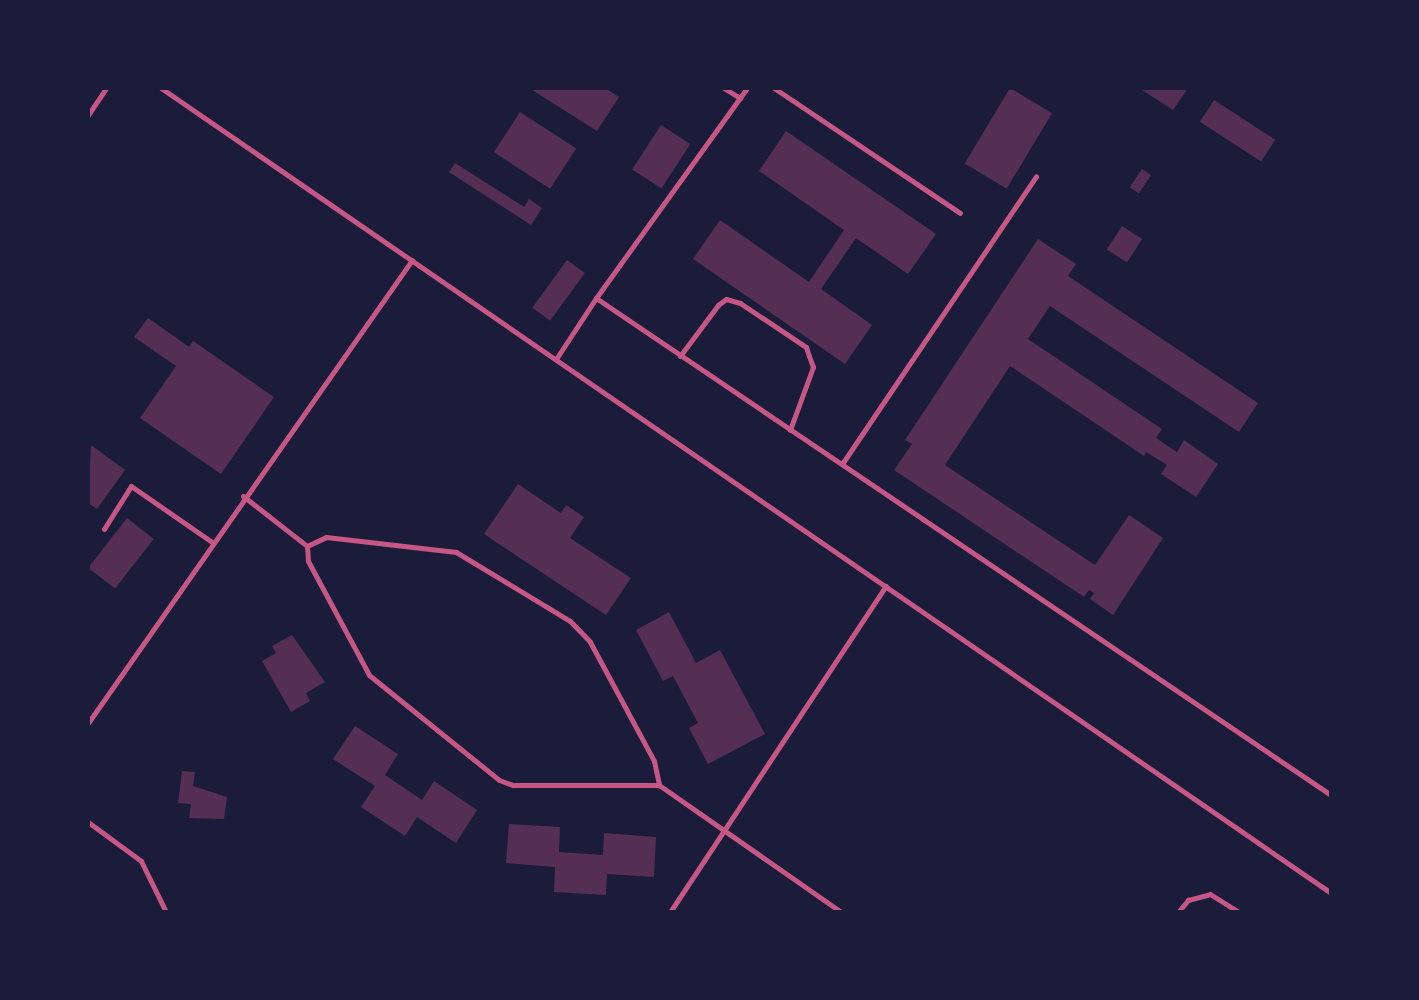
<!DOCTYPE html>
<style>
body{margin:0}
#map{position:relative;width:1419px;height:1000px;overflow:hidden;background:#1b1b3a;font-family:Spectral,serif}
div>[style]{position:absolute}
.building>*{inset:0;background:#542f53;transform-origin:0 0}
.service>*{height:5px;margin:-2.5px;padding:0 2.5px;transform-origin:2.5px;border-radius:2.5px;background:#c65784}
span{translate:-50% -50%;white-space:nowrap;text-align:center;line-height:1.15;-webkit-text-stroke:8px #1b1b3a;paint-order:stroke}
.frame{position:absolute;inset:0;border:90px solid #1b1b3a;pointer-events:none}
</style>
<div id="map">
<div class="building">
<i style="clip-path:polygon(529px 88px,605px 88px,619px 97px,597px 131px)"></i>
<i style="left:1010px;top:88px;width:49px;height:88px;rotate:31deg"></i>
<i style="clip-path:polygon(1139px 88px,1188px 88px,1173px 110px)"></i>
<i style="left:1214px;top:100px;width:73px;height:26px;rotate:33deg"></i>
<i style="left:520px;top:112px;width:67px;height:48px;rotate:33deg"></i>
<i style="left:661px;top:125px;width:35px;height:53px;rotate:33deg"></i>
<i style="clip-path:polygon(786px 131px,936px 234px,908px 274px,856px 238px,821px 289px,872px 325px,845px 364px,693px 259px,720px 220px,809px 282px,844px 230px,759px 171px)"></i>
<i style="clip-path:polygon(455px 163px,524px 207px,529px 199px,542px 208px,531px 225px,449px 172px)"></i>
<i style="left:1142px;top:169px;width:11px;height:22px;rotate:34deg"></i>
<i style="left:1122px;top:226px;width:24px;height:28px;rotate:33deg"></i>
<i style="clip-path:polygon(1038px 239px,1076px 264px,1068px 276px,1258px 403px,1239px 432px,1050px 306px,1028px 339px,1162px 429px,1156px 438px,1177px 452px,1184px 440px,1218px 464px,1196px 497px,1161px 474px,1167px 465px,1146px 452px,1144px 456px,1010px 366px,945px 465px,1095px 565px,1129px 515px,1163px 538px,1113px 615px,1090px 599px,1094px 593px,1089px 590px,1084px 597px,894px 470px,912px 444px,905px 440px)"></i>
<i style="left:567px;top:260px;width:22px;height:59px;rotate:36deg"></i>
<i style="clip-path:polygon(148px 318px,189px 347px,193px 341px,274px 397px,221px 474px,140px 418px,176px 366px,134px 337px)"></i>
<i style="clip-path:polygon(91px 445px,125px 470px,97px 509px,88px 503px)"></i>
<i style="clip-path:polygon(518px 484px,561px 513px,566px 505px,584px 517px,570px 538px,631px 578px,606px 615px,484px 534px)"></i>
<i style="left:127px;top:518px;width:34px;height:63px;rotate:38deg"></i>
<i style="clip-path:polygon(669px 612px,696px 663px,720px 650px,765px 734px,708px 764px,689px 728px,698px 723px,673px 676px,663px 681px,636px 630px)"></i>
<i style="clip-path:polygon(292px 635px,325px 682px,306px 693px,310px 701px,291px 712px,262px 661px,276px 653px,272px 646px)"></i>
<i style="clip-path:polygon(355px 726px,398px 754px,385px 775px,422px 800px,434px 781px,477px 810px,456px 843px,417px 817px,405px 836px,361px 807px,375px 786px,333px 759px)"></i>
<i style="clip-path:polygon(182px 771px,195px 772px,193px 786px,227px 797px,224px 819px,189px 818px,191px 804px,178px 803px)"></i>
<i style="clip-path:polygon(509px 824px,560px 827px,559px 852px,603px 855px,604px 833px,656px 837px,654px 877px,607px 874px,606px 895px,554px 892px,555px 867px,506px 863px)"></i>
</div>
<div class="service">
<i style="left:161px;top:88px;width:1420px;rotate:34.53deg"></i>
<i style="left:724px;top:88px;width:19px;rotate:32deg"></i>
<i style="left:774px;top:88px;width:224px;rotate:33.9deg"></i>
<i style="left:88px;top:115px;width:32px;rotate:-56deg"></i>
<i style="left:596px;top:298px;width:259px;rotate:-54.3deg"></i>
<i style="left:680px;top:356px;width:64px;rotate:-53.3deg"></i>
<i style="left:718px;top:305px;width:10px;rotate:-37deg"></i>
<i style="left:726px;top:299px;width:15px;rotate:16deg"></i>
<i style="left:740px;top:303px;width:79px;rotate:33.7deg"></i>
<i style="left:806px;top:347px;width:9px;rotate:72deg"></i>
<i style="left:809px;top:356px;width:12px;rotate:70deg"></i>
<i style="left:813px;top:367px;width:67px;rotate:110.1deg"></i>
<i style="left:556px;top:359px;width:73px;rotate:-56.7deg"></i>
<i style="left:596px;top:298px;width:887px;rotate:34.07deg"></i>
<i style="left:842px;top:464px;width:347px;rotate:-56deg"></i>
<i style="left:243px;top:496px;width:81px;rotate:38deg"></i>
<i style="left:307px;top:546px;width:15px;rotate:86deg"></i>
<i style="left:308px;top:561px;width:129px;rotate:61.8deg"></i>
<i style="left:369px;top:675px;width:167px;rotate:38.9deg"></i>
<i style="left:499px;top:780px;width:15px;rotate:20deg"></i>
<i style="left:513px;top:785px;width:146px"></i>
<i style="left:659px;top:785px;width:222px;rotate:34.9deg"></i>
<i style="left:104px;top:529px;width:51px;rotate:-57.9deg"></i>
<i style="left:131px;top:486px;width:98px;rotate:34.7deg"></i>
<i style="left:307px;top:546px;width:21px;rotate:-25deg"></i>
<i style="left:326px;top:537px;width:131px;rotate:6.6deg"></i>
<i style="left:456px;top:552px;width:133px;rotate:31.2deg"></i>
<i style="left:570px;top:621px;width:29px;rotate:46deg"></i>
<i style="left:590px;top:642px;width:135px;rotate:61.7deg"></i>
<i style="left:654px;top:761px;width:25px;rotate:78deg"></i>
<i style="left:88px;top:723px;width:565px;rotate:-55.02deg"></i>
<i style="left:88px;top:822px;width:66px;rotate:36.3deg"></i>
<i style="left:141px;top:861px;width:57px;rotate:63.9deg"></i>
<i style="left:670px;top:912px;width:391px;rotate:-56.5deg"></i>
<i style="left:1178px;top:912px;width:16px;rotate:-50deg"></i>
<i style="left:1188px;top:900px;width:23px;rotate:-15deg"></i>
<i style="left:1210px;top:894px;width:34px;rotate:32deg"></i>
</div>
<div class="frame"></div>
</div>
